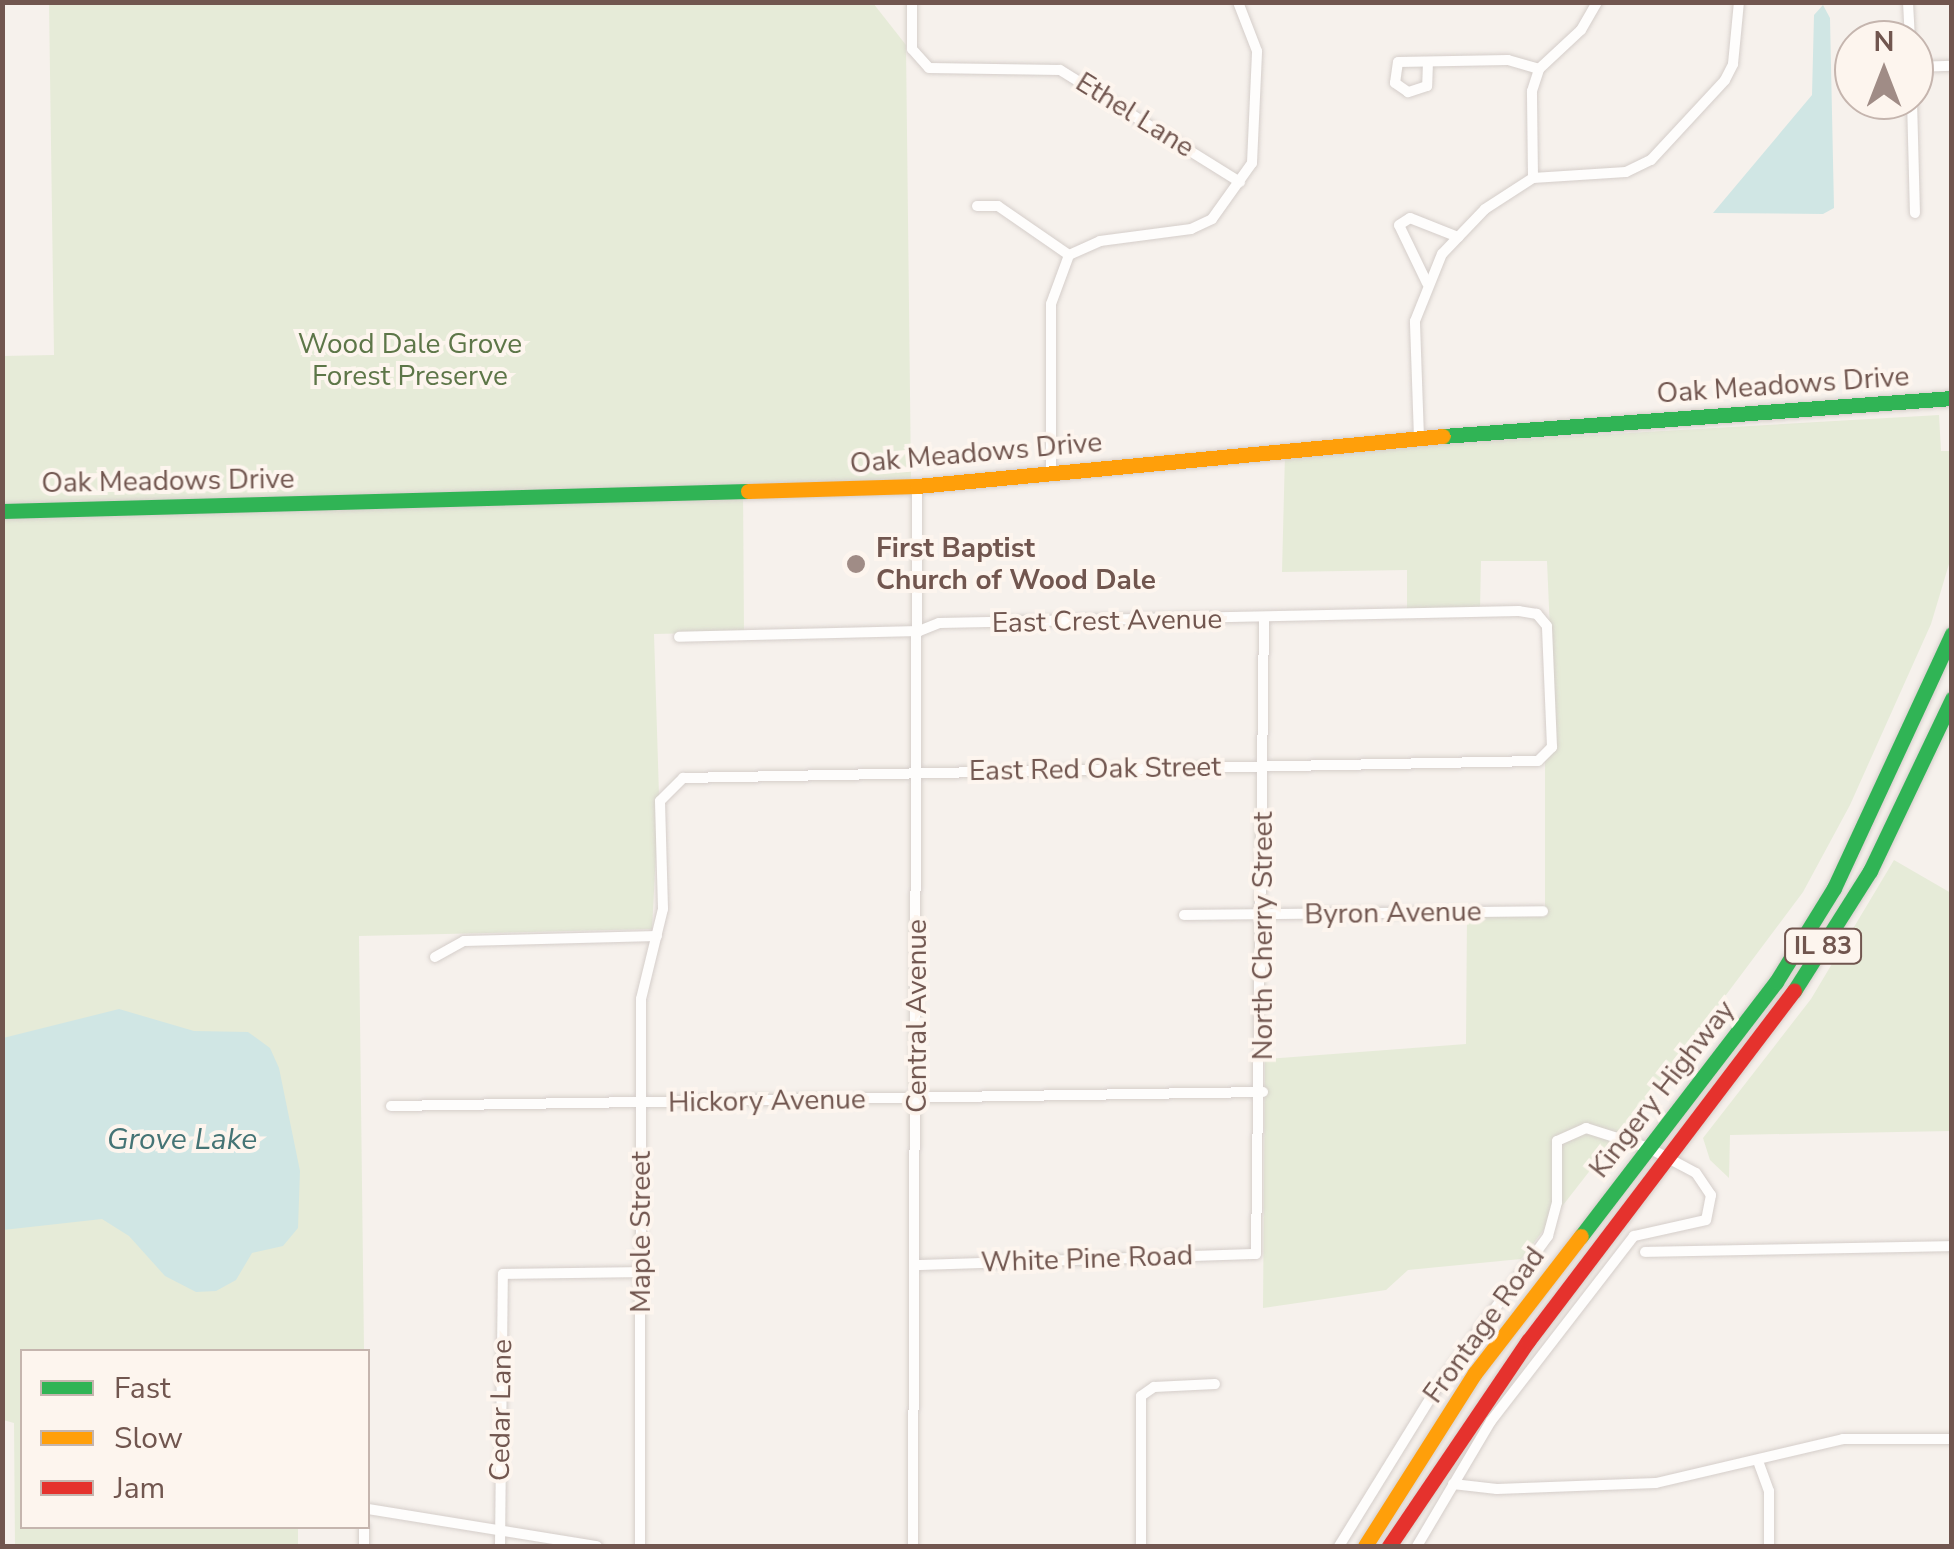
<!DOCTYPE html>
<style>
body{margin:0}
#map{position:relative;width:1954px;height:1549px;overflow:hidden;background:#f6f1ec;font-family:"Nunito Sans",sans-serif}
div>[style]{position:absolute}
.green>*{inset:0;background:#e6ebd8}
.water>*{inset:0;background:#d0e6e4}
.roads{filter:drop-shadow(0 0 2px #d5ceca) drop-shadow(0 0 2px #d5ceca)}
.street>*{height:10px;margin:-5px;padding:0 5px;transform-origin:5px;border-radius:5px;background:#fefdfc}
.fast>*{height:15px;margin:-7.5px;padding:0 7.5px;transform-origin:7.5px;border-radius:7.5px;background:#30b455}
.slow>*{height:15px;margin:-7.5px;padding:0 7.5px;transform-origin:7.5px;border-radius:7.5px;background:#ff9f0a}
.jam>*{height:15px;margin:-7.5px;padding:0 7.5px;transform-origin:7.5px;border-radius:7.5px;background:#e5322d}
.dots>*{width:28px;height:28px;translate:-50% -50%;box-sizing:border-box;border:5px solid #fdf5ee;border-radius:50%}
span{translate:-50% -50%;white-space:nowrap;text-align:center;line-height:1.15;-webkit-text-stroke:8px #fdf5ee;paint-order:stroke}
.shield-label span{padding:2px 8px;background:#fdf5ee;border:2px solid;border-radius:8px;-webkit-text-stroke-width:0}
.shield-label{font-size:25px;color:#71564f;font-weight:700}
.street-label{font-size:28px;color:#71564f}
.park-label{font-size:28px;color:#5d7648}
.poi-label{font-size:28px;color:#71564f;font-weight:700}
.left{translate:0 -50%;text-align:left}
.water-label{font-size:30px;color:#447475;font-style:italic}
.frame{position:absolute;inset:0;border:5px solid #71564f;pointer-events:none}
.legend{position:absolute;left:20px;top:1349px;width:350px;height:180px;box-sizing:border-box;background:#fdf5ee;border:2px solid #c5b5ae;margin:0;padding:12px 18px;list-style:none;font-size:30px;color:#71564f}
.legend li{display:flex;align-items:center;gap:20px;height:50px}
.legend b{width:50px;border:2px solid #c5b5ae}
.north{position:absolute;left:1834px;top:20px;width:100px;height:100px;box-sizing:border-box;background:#fdf5ee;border:2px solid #c5b5ae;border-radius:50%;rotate:0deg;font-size:28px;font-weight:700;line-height:40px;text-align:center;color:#71564f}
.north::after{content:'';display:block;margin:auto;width:35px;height:45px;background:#a08c86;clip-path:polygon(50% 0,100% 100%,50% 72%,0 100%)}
</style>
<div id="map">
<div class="green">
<i style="clip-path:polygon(49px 3px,873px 3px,906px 45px,911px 480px,743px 486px,744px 632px,654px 634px,659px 795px,652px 929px,359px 936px,364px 1349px,22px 1352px,22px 1526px,298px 1527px,298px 1546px,15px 1546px,14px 1423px,3px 1420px,2px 356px,54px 355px)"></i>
<i style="clip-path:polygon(1939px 415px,1941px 451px,1951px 451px,1952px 554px,1931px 624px,1850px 805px,1803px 892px,1711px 1015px,1521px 1259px,1408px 1270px,1386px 1290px,1263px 1308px,1265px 1059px,1466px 1044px,1467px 914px,1545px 912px,1545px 758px,1555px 747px,1547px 561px,1481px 561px,1480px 610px,1407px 610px,1407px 570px,1282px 572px,1285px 453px)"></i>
<i style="clip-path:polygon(1894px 860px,1951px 893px,1951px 1131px,1730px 1135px,1729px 1178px,1710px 1160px,1703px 1138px,1811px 999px)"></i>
</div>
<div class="water">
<i style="clip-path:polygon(1823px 5px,1830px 18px,1834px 208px,1823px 214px,1713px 213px,1812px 95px,1814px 15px)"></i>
<i style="clip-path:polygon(119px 1009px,194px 1031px,248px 1032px,270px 1048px,279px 1068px,300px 1171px,298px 1228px,283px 1246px,252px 1253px,236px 1280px,216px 1291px,196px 1292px,165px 1276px,129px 1236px,102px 1219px,3px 1230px,3px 1038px)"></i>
</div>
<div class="roads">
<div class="street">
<i style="left:912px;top:2px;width:47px;rotate:90deg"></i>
<i style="left:912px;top:49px;width:25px;rotate:48deg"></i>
<i style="left:929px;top:68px;width:131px;rotate:0.9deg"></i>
<i style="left:1060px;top:70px;width:212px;rotate:31.9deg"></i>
<i style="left:1908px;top:2px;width:38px;rotate:87deg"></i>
<i style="left:1428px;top:62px;width:24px;rotate:92deg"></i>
<i style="left:1427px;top:86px;width:20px;rotate:162deg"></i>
<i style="left:1408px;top:92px;width:16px;rotate:-145deg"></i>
<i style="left:1395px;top:83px;width:21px;rotate:-82deg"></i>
<i style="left:1398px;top:62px;width:110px;rotate:-1deg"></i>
<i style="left:1508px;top:60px;width:32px;rotate:16deg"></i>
<i style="left:1914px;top:67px;width:38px;rotate:-2deg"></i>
<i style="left:1912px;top:100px;width:113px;rotate:88.5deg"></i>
<i style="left:1533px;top:178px;width:87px;rotate:-90.7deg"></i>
<i style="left:1532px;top:91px;width:23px;rotate:-72deg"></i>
<i style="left:1539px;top:69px;width:57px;rotate:-42.9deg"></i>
<i style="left:1581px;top:30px;width:32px;rotate:-60deg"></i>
<i style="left:977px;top:206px;width:21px"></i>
<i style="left:998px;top:206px;width:86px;rotate:34.6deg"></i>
<i style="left:1427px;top:283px;width:64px;rotate:-115.8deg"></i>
<i style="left:1399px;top:225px;width:13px;rotate:-32deg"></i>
<i style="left:1410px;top:218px;width:52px;rotate:21.6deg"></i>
<i style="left:1419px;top:438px;width:117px;rotate:-92deg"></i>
<i style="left:1415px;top:321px;width:72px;rotate:-68.1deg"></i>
<i style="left:1442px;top:254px;width:62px;rotate:-46.3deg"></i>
<i style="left:1485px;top:209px;width:57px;rotate:-32.9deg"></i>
<i style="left:1533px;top:178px;width:93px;rotate:-3.7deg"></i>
<i style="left:1626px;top:172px;width:28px;rotate:-26deg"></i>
<i style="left:1651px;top:160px;width:109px;rotate:-47.2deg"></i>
<i style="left:1725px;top:80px;width:18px;rotate:-63deg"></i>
<i style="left:1733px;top:64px;width:62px;rotate:-84.5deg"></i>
<i style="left:1051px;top:471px;width:167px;rotate:-90deg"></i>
<i style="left:1051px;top:304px;width:52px;rotate:-69.8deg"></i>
<i style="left:1069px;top:255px;width:34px;rotate:-24deg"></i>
<i style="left:1100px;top:241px;width:92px;rotate:-7.5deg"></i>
<i style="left:1191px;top:229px;width:23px;rotate:-25deg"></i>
<i style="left:1212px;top:219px;width:69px;rotate:-54.5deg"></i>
<i style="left:1252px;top:163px;width:112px;rotate:-87.4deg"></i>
<i style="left:1257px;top:51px;width:53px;rotate:-111.2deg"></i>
<i style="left:1184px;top:915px;width:359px;rotate:-0.6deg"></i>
<i style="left:435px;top:957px;width:33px;rotate:-29deg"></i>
<i style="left:464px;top:941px;width:193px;rotate:-1.5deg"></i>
<i style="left:391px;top:1106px;width:872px;rotate:-0.92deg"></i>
<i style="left:1645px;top:1252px;width:307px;rotate:-1.1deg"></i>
<i style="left:918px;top:1265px;width:338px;rotate:-1.9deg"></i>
<i style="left:1256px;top:1254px;width:635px;rotate:-89.28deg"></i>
<i style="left:1758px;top:1461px;width:32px;rotate:70deg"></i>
<i style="left:1769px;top:1491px;width:55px;rotate:90deg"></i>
<i style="left:1453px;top:1484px;width:44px;rotate:6.5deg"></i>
<i style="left:1497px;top:1489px;width:159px;rotate:-2.2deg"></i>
<i style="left:1656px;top:1483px;width:192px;rotate:-13.2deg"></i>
<i style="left:1843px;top:1439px;width:109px"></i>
<i style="left:368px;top:1509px;width:232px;rotate:9.2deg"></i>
<i style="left:364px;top:1526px;width:20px;rotate:90deg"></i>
<i style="left:500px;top:1546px;width:272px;rotate:-89.4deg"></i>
<i style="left:503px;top:1274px;width:139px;rotate:-0.8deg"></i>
<i style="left:640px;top:1546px;width:547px;rotate:-89.9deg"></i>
<i style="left:641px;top:999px;width:93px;rotate:-76.3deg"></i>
<i style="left:663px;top:909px;width:108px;rotate:-91.6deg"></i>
<i style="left:660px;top:801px;width:33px;rotate:-45deg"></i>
<i style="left:683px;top:778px;width:855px;rotate:-1.14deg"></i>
<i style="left:1538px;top:761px;width:20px;rotate:-45deg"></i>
<i style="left:1552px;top:747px;width:121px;rotate:-92.4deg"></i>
<i style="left:1547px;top:626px;width:16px;rotate:-130deg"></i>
<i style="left:1537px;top:614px;width:18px;rotate:-171deg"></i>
<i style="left:1519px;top:611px;width:580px;rotate:178.81deg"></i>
<i style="left:939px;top:623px;width:22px;rotate:158deg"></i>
<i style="left:919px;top:631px;width:240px;rotate:178.6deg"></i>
<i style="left:913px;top:1546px;width:1060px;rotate:-89.78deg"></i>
<i style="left:1141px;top:1546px;width:150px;rotate:-90deg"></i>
<i style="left:1141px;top:1396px;width:16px;rotate:-35deg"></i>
<i style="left:1154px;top:1387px;width:61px;rotate:-2.8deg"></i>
<i style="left:1339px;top:1546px;width:185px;rotate:-58.3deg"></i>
<i style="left:1436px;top:1389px;width:190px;rotate:-53.8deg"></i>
<i style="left:1548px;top:1236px;width:35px;rotate:-75deg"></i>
<i style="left:1557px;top:1202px;width:61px;rotate:-90deg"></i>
<i style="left:1557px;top:1141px;width:32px;rotate:-24deg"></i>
<i style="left:1586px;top:1128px;width:66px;rotate:17.6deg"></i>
<i style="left:1649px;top:1148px;width:53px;rotate:28deg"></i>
<i style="left:1696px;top:1173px;width:27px;rotate:56deg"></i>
<i style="left:1711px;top:1195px;width:25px;rotate:101deg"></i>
<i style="left:1706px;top:1220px;width:74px;rotate:167.5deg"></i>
<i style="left:1634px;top:1236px;width:234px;rotate:127.7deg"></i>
<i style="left:1491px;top:1421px;width:145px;rotate:120.6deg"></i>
</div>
<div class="fast">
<i style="left:1443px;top:436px;width:510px;rotate:-4.27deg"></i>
<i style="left:2px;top:511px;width:746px;rotate:-1.54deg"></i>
<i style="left:1794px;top:991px;width:142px;rotate:-57.7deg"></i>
<i style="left:1870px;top:871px;width:191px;rotate:-64.5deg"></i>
<i style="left:1581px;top:1236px;width:320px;rotate:-52.5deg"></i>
<i style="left:1776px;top:982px;width:110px;rotate:-58.3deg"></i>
<i style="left:1834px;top:888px;width:280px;rotate:-65.1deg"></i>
</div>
<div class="slow">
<i style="left:748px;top:491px;width:169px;rotate:-1.7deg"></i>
<i style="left:917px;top:486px;width:528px;rotate:-5.43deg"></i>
<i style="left:1365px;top:1546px;width:205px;rotate:-57.6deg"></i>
<i style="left:1475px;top:1373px;width:173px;rotate:-52.3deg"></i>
</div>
<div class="jam">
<i style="left:1389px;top:1546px;width:248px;rotate:-55.9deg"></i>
<i style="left:1528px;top:1341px;width:440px;rotate:-52.8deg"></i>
</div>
</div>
<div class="dots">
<i style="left:856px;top:564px;background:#a08c86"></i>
</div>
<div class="shield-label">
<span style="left:1823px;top:946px">IL 83</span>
</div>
<div class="street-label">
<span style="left:1135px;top:115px;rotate:32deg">Ethel Lane</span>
<span style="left:1783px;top:385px;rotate:-4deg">Oak Meadows Drive</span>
<span style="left:976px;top:453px;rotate:-5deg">Oak Meadows Drive</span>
<span style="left:168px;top:481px;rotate:-1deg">Oak Meadows Drive</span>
<span style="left:1107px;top:621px;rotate:-1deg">East Crest Avenue</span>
<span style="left:1095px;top:769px;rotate:-1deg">East Red Oak Street</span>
<span style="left:1393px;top:913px;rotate:-1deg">Byron Avenue</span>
<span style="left:1263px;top:936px;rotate:-90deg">North Cherry Street</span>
<span style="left:917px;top:1016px;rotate:-90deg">Central Avenue</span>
<span style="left:1662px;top:1089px;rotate:-52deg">Kingery Highway</span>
<span style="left:767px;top:1101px;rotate:-1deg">Hickory Avenue</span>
<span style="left:641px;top:1232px;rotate:-90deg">Maple Street</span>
<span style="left:1087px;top:1259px;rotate:-2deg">White Pine Road</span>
<span style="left:1484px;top:1325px;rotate:-54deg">Frontage Road</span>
<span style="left:501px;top:1410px;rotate:-89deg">Cedar Lane</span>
</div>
<div class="park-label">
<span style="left:410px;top:360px">Wood Dale Grove<br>Forest Preserve</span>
</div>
<div class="poi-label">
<span class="left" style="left:876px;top:564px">First Baptist<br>Church of Wood Dale</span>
</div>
<div class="water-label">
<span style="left:182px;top:1140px">Grove Lake</span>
</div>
<div class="frame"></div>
<ul class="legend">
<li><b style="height:12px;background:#30b455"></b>Fast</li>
<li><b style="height:12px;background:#ff9f0a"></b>Slow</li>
<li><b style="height:12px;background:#e5322d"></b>Jam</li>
</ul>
<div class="north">N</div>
</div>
